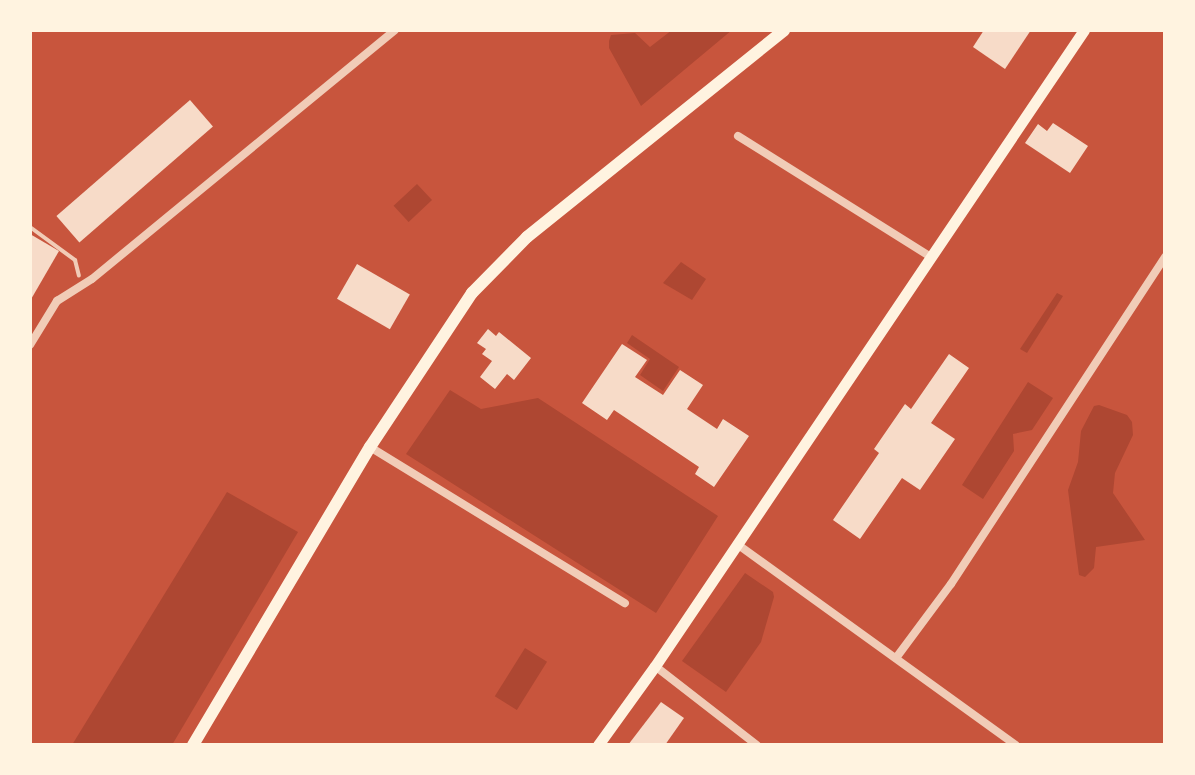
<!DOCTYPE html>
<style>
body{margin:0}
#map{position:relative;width:1195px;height:775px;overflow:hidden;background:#c8553d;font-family:Helvetica,sans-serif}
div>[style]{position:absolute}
.green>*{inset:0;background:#ae4732;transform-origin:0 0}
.building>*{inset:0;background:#f7dbc8;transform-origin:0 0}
.service>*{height:4px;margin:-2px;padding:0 2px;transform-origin:2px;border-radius:2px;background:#f1ccb7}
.minor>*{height:8px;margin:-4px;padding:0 4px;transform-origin:4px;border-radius:4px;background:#f1ccb7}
.secondary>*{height:11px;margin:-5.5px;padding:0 5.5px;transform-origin:5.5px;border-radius:5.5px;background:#fff3e0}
.primary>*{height:12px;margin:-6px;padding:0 6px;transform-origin:6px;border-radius:6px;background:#fff3e0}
span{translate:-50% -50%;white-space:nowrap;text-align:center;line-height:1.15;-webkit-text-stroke:6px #fff3e0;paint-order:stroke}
.frame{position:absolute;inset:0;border:32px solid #fff3e0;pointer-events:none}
</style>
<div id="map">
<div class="green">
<i style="clip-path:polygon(672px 30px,732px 30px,641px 106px,609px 48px,609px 41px,611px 35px,635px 33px,650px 47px)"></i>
<i style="left:417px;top:184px;width:22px;height:32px;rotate:47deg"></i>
<i style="clip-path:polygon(681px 262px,706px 279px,692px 300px,663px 283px)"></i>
<i style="clip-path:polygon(1057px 293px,1063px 296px,1027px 353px,1020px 349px)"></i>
<i style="clip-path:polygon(632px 335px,679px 367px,663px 391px,640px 375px,650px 359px,627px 343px)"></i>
<i style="clip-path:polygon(1028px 382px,1053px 398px,1032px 430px,1013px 434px,1014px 451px,983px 499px,962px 485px)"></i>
<i style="clip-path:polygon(450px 390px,481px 409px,538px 398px,718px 516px,656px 613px,406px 454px)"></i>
<i style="clip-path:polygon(1099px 405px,1127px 415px,1132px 422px,1133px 435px,1115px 473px,1113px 493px,1145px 540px,1096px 547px,1094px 568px,1085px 577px,1079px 575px,1068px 490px,1078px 462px,1081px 431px,1094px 406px)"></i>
<i style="clip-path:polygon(227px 492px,298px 532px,172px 745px,72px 745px)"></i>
<i style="clip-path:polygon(745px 573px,773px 592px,774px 597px,761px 642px,726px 692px,682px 661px)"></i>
<i style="left:525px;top:648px;width:26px;height:57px;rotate:32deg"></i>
</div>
<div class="building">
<i style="clip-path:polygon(984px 30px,1031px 30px,1005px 69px,973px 47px)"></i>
<i style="left:190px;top:100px;width:35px;height:177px;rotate:49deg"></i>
<i style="clip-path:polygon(1053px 123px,1088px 146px,1070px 173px,1025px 143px,1038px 124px,1047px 131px)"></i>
<i style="clip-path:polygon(30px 234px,59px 251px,30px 301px)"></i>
<i style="left:357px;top:264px;width:61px;height:40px;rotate:30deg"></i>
<i style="clip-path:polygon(488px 329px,496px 336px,499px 332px,531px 358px,514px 380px,507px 374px,495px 389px,480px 377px,492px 361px,482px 354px,486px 349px,477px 343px)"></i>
<i style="clip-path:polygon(622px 344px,647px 360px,635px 377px,663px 395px,680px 370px,703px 385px,687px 409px,717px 429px,723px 419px,749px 436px,714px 487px,695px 474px,699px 467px,614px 410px,607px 420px,582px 403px)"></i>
<i style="clip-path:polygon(949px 354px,969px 368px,931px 423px,955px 439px,920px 490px,902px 478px,860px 539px,833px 520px,879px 453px,874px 449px,905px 404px,911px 409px)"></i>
<i style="clip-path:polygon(661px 702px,684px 718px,665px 745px,628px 745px)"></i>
</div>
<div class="service">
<i style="left:30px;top:227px;width:56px;rotate:36.3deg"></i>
<i style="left:75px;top:260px;width:16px;rotate:76deg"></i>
</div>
<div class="minor">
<i style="left:738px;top:136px;width:228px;rotate:32.1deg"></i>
<i style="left:30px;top:345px;width:52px;rotate:-58.5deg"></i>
<i style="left:57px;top:301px;width:41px;rotate:-32.2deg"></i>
<i style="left:92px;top:279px;width:392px;rotate:-39.4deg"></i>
<i style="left:370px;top:447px;width:299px;rotate:31.5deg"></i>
<i style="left:737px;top:544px;width:344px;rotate:35.8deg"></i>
<i style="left:896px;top:658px;width:92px;rotate:-53.4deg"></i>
<i style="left:951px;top:584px;width:391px;rotate:-56.8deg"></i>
<i style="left:655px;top:666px;width:129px;rotate:37.8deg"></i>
</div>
<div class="secondary">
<i style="left:598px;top:745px;width:97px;rotate:-54.2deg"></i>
<i style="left:655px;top:666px;width:767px;rotate:-56deg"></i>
</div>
<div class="primary">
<i style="left:193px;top:745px;width:347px;rotate:-59.3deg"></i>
<i style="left:370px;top:447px;width:185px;rotate:-56.5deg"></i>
<i style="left:472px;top:293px;width:78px;rotate:-45.5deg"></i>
<i style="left:527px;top:237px;width:330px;rotate:-38.8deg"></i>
</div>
<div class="frame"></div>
</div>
